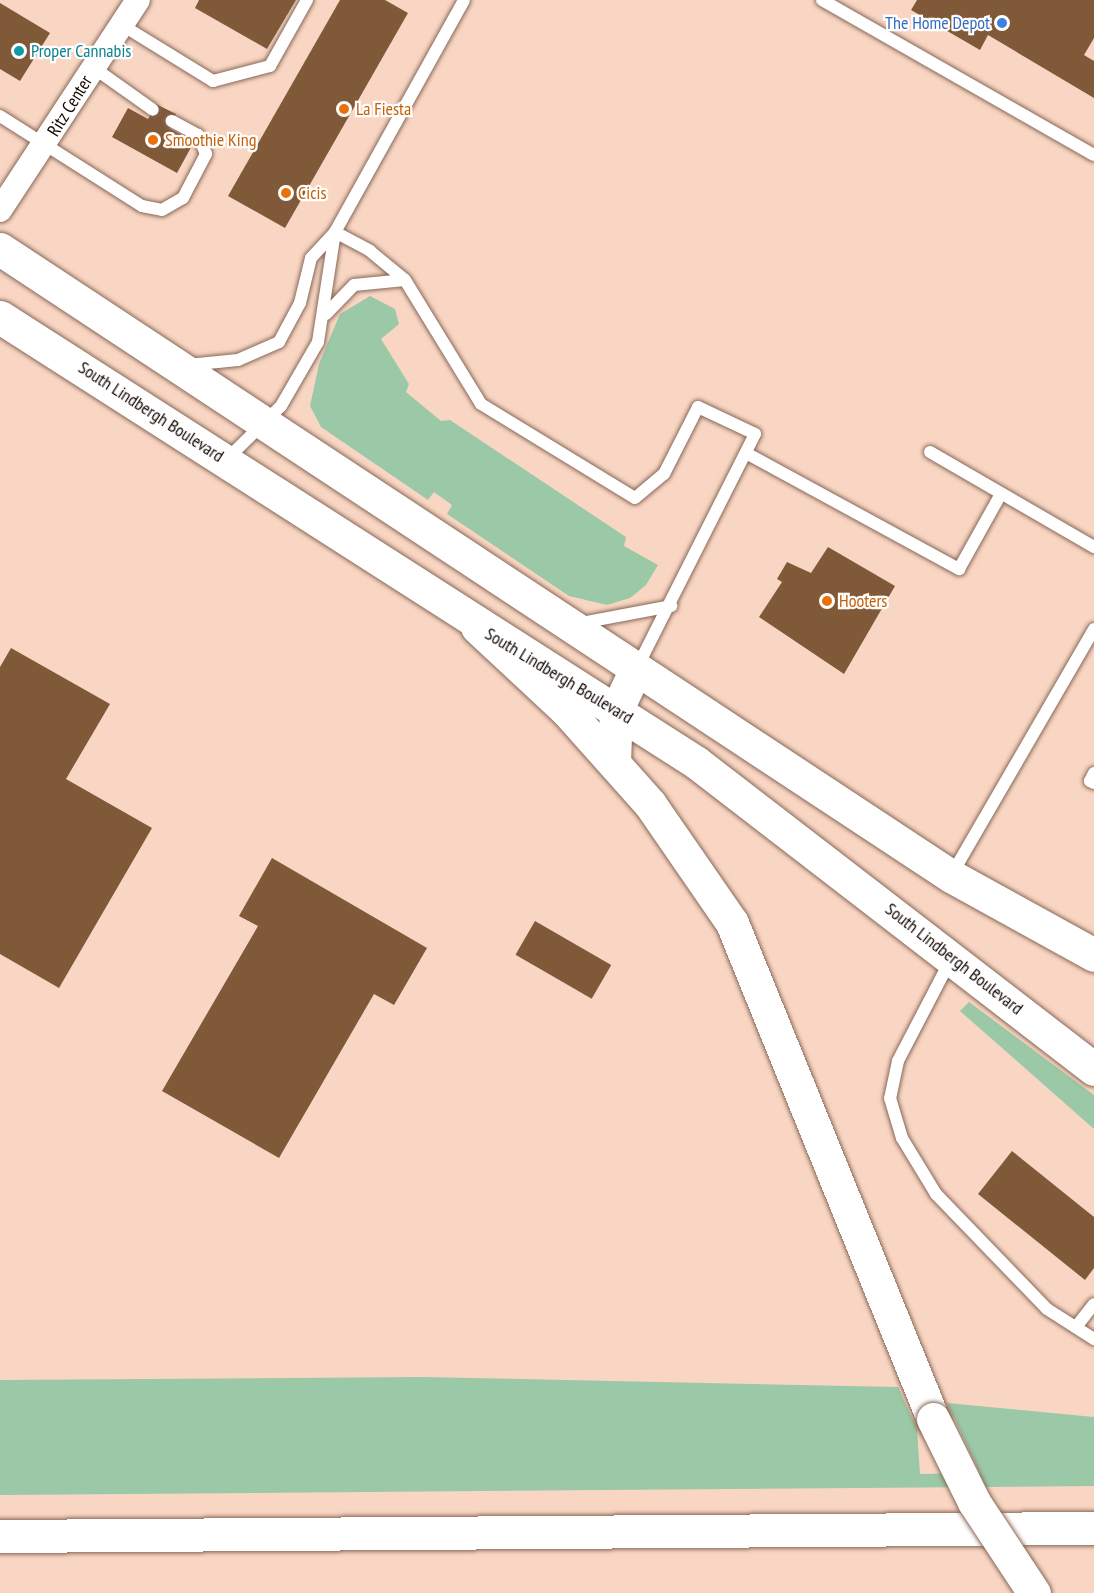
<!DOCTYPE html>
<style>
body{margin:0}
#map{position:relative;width:1094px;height:1593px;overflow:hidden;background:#f9d6c3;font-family:"PT Sans Narrow",sans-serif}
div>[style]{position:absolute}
.green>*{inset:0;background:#9bc8a6}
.building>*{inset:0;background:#805939;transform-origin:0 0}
.roads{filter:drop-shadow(0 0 2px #876858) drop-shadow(0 0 2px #876858)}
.service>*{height:12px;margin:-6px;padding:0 6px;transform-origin:6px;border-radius:6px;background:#fff}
.minor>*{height:24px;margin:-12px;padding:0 12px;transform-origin:12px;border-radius:12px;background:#fff}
.primary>*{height:33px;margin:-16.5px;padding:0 16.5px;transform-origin:16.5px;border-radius:16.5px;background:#fff}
.motorway>*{height:33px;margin:-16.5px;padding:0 16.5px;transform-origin:16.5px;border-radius:16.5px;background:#fff}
.bridges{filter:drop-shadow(0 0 2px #876858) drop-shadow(0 0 2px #876858)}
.motorway-bridge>*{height:33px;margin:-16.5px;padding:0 16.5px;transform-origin:16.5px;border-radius:16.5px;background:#fff}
.dots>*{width:16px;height:16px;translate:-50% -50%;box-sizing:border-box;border:3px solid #fff;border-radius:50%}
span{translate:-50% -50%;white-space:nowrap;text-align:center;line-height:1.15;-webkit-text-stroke:4.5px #fff;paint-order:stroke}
.shop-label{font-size:18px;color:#366cbe}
.right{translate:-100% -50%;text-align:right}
.culture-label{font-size:18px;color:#0d838f}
.left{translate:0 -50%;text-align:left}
.street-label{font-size:18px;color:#130904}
.food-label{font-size:18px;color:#c56008}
</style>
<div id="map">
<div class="green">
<i style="clip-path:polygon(370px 296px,395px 309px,399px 324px,381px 339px,409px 384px,406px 392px,441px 421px,450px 420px,626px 537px,624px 546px,658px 565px,646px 585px,630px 598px,607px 605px,569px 596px,447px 514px,452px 505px,434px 492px,428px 500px,321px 427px,310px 406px,319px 364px,340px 314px)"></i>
<i style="clip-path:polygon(969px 1002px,1094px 1095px,1094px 1129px,960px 1011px)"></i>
<i style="clip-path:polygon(422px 1377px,898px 1387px,917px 1429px,920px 1474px,980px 1473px,947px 1403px,1094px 1417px,1094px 1486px,0 1495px,0 1380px)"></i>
</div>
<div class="building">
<i style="clip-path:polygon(199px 0,296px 0,267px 49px,195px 8px)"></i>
<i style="clip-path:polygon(340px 0,385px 0,408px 13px,285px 228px,228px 196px)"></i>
<i style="clip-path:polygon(917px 0,1094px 0,1094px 38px,1084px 55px,1094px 61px,1094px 98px,988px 35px,980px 50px,911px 10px)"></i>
<i style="clip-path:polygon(0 3px,50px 33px,20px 81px,0 69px)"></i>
<i style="clip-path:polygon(156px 104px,176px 114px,169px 128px,194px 142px,177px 173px,112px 137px,128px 108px,148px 119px)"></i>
<i style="clip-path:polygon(828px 547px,895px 586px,844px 674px,759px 617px,782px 582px,777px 579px,787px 562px,811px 573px)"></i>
<i style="clip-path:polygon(11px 648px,110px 704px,66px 779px,152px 828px,59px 988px,0 954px,0 667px)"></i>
<i style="clip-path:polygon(272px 858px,427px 948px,394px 1005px,374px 994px,279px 1158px,162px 1091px,258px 926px,239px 916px)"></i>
<i style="left:535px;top:921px;width:88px;height:39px;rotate:30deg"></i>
<i style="clip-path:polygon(1012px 1151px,1094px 1217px,1094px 1268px,1085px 1280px,978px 1194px)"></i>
</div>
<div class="roads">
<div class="service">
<i style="left:822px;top:0;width:313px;rotate:29.7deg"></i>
<i style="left:122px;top:25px;width:107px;rotate:31.6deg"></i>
<i style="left:213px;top:81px;width:59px;rotate:-14.7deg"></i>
<i style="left:270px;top:66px;width:76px;rotate:-60.7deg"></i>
<i style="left:94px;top:68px;width:72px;rotate:35.4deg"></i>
<i style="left:0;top:116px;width:168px;rotate:32.4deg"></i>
<i style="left:142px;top:206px;width:20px;rotate:11deg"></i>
<i style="left:162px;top:210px;width:24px;rotate:-30deg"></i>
<i style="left:183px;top:198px;width:50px;rotate:-62.4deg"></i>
<i style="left:206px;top:154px;width:21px;rotate:-113deg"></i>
<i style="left:198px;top:135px;width:30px;rotate:-152deg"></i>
<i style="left:335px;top:232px;width:40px;rotate:28deg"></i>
<i style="left:370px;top:251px;width:45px;rotate:39.6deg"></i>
<i style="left:405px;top:280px;width:145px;rotate:58.5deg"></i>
<i style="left:481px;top:404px;width:180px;rotate:31.4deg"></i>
<i style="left:635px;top:498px;width:38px;rotate:-40deg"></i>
<i style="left:664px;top:474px;width:75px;rotate:-63.1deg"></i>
<i style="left:698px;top:407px;width:63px;rotate:25.3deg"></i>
<i style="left:755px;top:434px;width:262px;rotate:116.8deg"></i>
<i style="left:326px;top:314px;width:40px;rotate:-46deg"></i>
<i style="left:354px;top:285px;width:51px;rotate:-5.6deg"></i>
<i style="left:188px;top:365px;width:50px;rotate:-5.7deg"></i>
<i style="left:238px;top:360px;width:45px;rotate:-23.7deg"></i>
<i style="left:279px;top:342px;width:44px;rotate:-61.7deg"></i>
<i style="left:300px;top:303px;width:46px;rotate:-76.3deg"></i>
<i style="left:311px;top:258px;width:35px;rotate:-47deg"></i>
<i style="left:335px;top:232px;width:265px;rotate:-60.9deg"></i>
<i style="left:930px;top:452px;width:190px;rotate:30.1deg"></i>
<i style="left:746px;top:453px;width:243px;rotate:28.6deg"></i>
<i style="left:959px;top:569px;width:86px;rotate:-60.8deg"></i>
<i style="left:226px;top:460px;width:77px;rotate:-44.5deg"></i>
<i style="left:281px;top:406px;width:74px;rotate:-60deg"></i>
<i style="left:318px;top:342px;width:111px;rotate:-81.2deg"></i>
<i style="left:581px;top:623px;width:92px;rotate:-10.7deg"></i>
<i style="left:1094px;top:773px;width:9px;rotate:117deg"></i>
<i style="left:1090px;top:781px;width:4px;rotate:27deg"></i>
<i style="left:952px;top:874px;width:283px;rotate:-59.9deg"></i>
<i style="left:950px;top:961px;width:113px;rotate:117.5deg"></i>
<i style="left:898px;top:1061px;width:38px;rotate:102deg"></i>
<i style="left:890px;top:1098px;width:42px;rotate:73.3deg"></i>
<i style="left:902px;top:1138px;width:66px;rotate:58.7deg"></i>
<i style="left:936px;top:1194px;width:160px;rotate:46deg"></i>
<i style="left:1047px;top:1309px;width:56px;rotate:32.6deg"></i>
<i style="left:1076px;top:1327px;width:29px;rotate:-52deg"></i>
</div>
<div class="minor">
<i style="left:0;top:210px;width:251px;rotate:-56.7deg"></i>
</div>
<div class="primary">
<i style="left:0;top:249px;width:1139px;rotate:33.4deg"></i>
<i style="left:951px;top:876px;width:163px;rotate:28.9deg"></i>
<i style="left:0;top:317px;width:827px;rotate:32.61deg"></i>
<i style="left:697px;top:763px;width:501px;rotate:37.62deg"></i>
</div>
<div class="motorway">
<i style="left:477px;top:627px;width:125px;rotate:43deg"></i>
<i style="left:568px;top:712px;width:123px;rotate:48.3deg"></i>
<i style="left:650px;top:804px;width:145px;rotate:55.4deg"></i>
<i style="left:732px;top:923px;width:535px;rotate:67.94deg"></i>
<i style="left:614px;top:762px;width:51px;rotate:-87.8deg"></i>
<i style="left:616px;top:711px;width:44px;rotate:-64.6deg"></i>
<i style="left:0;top:1536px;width:1094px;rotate:-0.42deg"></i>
</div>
</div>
<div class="bridges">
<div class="motorway-bridge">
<i style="left:933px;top:1419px;width:93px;rotate:63.7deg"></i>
<i style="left:974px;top:1502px;width:109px;rotate:56.6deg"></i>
</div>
</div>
<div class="dots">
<i style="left:1002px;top:23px;background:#3f7fe0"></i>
<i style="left:19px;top:51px;background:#0f9aa8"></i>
<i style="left:344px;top:109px;background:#e8710a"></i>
<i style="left:153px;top:140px;background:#e8710a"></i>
<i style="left:286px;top:193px;background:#e8710a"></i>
<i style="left:827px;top:601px;background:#e8710a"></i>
</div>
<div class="shop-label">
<span class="right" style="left:990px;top:23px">The Home Depot</span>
</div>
<div class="culture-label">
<span class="left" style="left:31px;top:51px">Proper Cannabis</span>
</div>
<div class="street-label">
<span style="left:70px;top:106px;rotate:-58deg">Ritz Center</span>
<span style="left:151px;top:412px;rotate:33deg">South Lindbergh Boulevard</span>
<span style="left:559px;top:676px;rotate:31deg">South Lindbergh Boulevard</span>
<span style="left:954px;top:959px;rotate:38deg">South Lindbergh Boulevard</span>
</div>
<div class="food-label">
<span class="left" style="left:356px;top:109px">La Fiesta</span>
<span class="left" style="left:165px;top:140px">Smoothie King</span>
<span class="left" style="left:298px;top:193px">Cicis</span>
<span class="left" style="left:839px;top:601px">Hooters</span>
</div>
</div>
